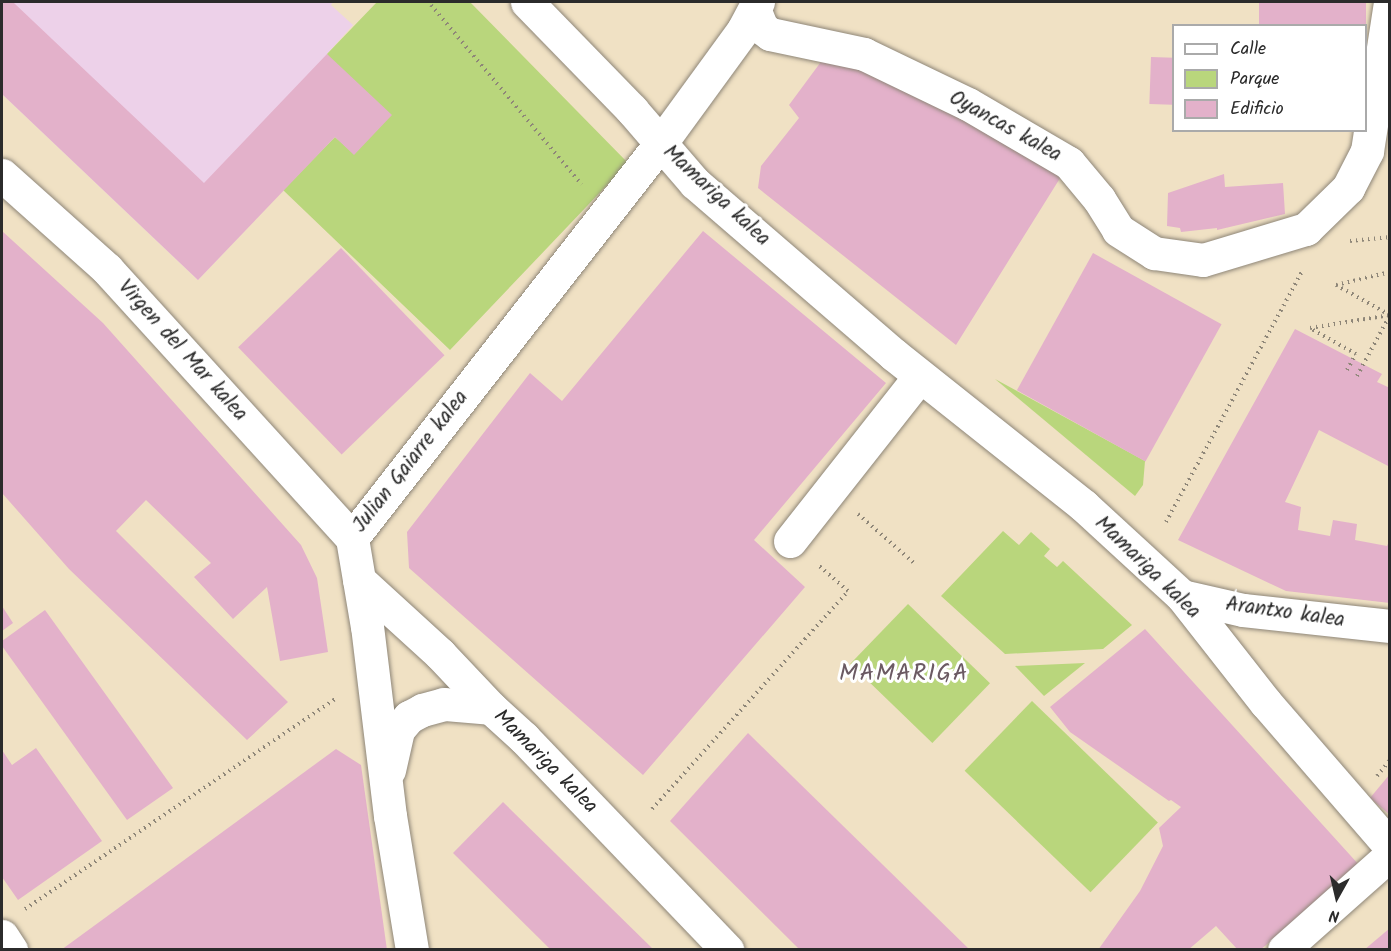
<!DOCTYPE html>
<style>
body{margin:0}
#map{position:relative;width:1391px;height:951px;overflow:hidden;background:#f0e1c4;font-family:Kalam,sans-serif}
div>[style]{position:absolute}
.built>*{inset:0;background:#edd1e9}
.green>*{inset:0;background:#b9d67c;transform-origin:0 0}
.building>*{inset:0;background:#e3b1ca;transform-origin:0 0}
.path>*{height:4px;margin-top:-2px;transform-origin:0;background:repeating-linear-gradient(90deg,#8e8678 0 1.5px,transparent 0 6px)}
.roads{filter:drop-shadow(0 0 2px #8e8678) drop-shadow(0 0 2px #8e8678)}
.pedestrian>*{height:32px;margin:-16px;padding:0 16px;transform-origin:16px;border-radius:16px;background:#fff}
.minor>*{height:33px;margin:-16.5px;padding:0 16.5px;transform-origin:16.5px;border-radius:16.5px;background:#fff}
.tertiary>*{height:33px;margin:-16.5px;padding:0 16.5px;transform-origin:16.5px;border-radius:16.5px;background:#fff}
span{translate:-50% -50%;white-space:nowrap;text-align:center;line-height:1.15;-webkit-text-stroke:6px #fff;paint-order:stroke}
.street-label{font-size:21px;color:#2b2b2b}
.quarter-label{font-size:24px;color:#6b5a63;letter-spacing:1.5px}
.frame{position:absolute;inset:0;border:3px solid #2b2b2b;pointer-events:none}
.legend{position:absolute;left:1172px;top:24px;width:195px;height:108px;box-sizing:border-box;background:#fff;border:2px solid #aaa;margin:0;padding:8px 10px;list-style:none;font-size:18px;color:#2b2b2b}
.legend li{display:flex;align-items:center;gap:12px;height:30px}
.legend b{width:30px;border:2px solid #aaa}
.north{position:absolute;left:1307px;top:867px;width:60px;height:60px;-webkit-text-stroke:4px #fff;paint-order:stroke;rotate:188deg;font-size:16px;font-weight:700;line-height:24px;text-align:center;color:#2b2b2b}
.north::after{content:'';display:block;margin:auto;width:21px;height:27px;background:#2b2b2b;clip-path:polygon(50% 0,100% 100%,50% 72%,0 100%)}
</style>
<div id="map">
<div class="built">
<i style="clip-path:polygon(2px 2px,333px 2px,331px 5px,353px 25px,327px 54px,354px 155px,334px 137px,198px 280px,2px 94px)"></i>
</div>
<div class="green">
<i style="clip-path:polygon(377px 2px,470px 2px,628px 163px,450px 350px,283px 190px,335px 137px,354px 154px,327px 54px)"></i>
<i style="clip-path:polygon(995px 379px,1145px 461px,1143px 485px,1135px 496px)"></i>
<i style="clip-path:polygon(1003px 531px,1019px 545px,1031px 532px,1050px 549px,1044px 556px,1057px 567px,1063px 561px,1132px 625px,1103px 649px,1005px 654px,941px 596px)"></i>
<i style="left:908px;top:604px;width:114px;height:83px;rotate:44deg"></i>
<i style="clip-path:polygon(1085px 663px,1044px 696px,1015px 666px)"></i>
<i style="left:1032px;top:701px;width:175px;height:97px;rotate:44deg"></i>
</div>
<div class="building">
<i style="clip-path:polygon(2px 2px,15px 2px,14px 3px,204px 183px,327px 54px,392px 115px,354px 155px,335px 137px,198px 280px,2px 94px)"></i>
<i style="left:1259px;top:2px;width:107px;height:25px"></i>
<i style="clip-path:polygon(826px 55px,883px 72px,1062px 175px,956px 345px,758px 188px,761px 166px,799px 118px,789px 105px)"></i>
<i style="left:1151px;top:57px;width:23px;height:47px;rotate:2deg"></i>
<i style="clip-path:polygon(1224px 174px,1225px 187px,1283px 183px,1285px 214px,1217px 230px,1217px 228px,1181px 232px,1180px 228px,1167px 226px,1168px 193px)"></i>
<i style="clip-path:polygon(2px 231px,103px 323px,301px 545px,317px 578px,328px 652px,280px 661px,267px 587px,233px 619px,194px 577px,211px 563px,146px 500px,116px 531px,288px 702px,247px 740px,69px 569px,2px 493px)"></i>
<i style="clip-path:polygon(703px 231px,886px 383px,754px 540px,805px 587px,643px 775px,409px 568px,407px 532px,530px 373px,562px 401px)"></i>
<i style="left:341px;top:248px;width:149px;height:143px;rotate:46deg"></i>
<i style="left:1093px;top:253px;width:147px;height:157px;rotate:29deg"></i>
<i style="clip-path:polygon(1295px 329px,1382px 374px,1377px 382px,1390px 388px,1390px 467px,1319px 430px,1285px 502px,1301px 507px,1298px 530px,1330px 536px,1333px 520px,1357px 524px,1355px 540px,1387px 546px,1390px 539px,1390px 603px,1286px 591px,1178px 540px)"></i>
<i style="clip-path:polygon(2px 606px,13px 623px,2px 631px)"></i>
<i style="clip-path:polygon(45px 610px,173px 788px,127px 820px,2px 646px,2px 641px)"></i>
<i style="clip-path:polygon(1145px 629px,1360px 866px,1260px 950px,1238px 950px,1216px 926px,1188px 950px,1098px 950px,1140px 891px,1163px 846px,1159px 828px,1181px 807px,1171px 800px,1169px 801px,1070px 732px,1050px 707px)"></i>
<i style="clip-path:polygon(748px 733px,970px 950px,800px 950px,670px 821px)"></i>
<i style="clip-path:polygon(36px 748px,102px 841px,18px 900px,2px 877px,2px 750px,12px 765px)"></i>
<i style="clip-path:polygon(336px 749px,361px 765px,387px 950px,61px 950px)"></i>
<i style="clip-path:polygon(1390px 774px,1390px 815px,1370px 798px)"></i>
<i style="clip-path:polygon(503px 802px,654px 950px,551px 950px,453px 853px)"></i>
<i style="clip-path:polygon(1390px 928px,1390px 950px,1364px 950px)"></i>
</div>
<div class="path">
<i style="left:431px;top:5px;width:234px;rotate:50deg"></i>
<i style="left:1350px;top:241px;width:40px;rotate:-5.7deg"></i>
<i style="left:1390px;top:272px;width:56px;rotate:166.5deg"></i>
<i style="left:1336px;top:285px;width:62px;rotate:29.1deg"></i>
<i style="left:1347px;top:370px;width:18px;rotate:-61deg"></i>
<i style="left:1356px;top:354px;width:53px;rotate:-150.5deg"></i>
<i style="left:1310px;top:328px;width:81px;rotate:-9.2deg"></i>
<i style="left:1357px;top:376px;width:69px;rotate:-61.6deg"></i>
<i style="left:858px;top:514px;width:74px;rotate:41.2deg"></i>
<i style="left:1166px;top:522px;width:287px;rotate:-61.5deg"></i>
<i style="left:1377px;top:776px;width:21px;rotate:-51deg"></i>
<i style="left:652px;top:809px;width:293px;rotate:-48deg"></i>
<i style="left:848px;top:591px;width:40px;rotate:-139deg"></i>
<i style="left:25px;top:909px;width:377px;rotate:-34.1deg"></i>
</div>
<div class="roads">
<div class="pedestrian">
<i style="left:1284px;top:950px;width:142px;rotate:-41.6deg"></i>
</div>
<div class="minor">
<i style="left:527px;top:2px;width:151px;rotate:45.8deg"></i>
<i style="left:632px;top:110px;width:96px;rotate:49.2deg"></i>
<i style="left:695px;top:183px;width:262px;rotate:40.8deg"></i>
<i style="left:893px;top:354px;width:244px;rotate:38.5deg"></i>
<i style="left:1084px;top:506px;width:133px;rotate:42.6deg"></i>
<i style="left:1182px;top:596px;width:136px;rotate:51.9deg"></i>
<i style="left:1266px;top:703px;width:189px;rotate:49.1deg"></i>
<i style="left:755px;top:11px;width:18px;rotate:68deg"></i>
<i style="left:762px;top:28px;width:10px;rotate:37deg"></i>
<i style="left:770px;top:34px;width:96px;rotate:12deg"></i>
<i style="left:864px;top:54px;width:115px;rotate:25.7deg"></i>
<i style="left:968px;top:104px;width:117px;rotate:30.3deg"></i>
<i style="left:1069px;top:163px;width:47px;rotate:50.2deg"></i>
<i style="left:1099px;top:199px;width:36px;rotate:58deg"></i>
<i style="left:1118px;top:230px;width:43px;rotate:32.6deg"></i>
<i style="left:1154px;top:253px;width:49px;rotate:8.1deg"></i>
<i style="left:1203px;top:260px;width:108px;rotate:-16.8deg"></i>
<i style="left:1306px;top:229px;width:59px;rotate:-44.3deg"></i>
<i style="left:1348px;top:188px;width:42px;rotate:-62.8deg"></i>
<i style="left:1367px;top:151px;width:151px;rotate:-81.2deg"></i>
<i style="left:2px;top:175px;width:141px;rotate:41.8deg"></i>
<i style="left:107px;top:269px;width:364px;rotate:47.7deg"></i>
<i style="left:790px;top:541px;width:210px;rotate:-51.8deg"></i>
<i style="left:359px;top:580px;width:110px;rotate:42.4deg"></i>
<i style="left:440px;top:654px;width:74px;rotate:46.6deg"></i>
<i style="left:491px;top:708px;width:45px;rotate:42.3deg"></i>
<i style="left:524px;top:738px;width:294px;rotate:46.2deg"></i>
<i style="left:1182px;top:596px;width:63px;rotate:12.9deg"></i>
<i style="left:1243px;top:610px;width:148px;rotate:6.2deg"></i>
<i style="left:389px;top:770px;width:41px;rotate:-77.3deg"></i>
<i style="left:398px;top:730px;width:17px;rotate:-50deg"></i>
<i style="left:409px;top:717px;width:15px;rotate:-28deg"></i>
<i style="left:422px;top:710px;width:23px;rotate:-15deg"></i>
<i style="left:444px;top:704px;width:47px;rotate:4.9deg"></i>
<i style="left:412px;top:950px;width:136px;rotate:-99.3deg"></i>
<i style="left:390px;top:816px;width:190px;rotate:-96.9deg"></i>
<i style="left:367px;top:627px;width:90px;rotate:-99.6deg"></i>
<i style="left:352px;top:538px;width:500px;rotate:-51.98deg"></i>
<i style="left:660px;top:144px;width:141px;rotate:-53.9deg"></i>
<i style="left:743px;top:30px;width:32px;rotate:-62deg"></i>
</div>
<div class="tertiary">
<i style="left:2px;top:936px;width:17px;rotate:57deg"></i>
</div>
</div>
<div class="street-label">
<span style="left:1005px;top:127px;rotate:29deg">Oyancas kalea</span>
<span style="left:716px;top:196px;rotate:43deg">Mamariga kalea</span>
<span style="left:182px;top:351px;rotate:48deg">Virgen del Mar kalea</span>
<span style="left:411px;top:462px;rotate:-52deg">Julian Gaiarre kalea</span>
<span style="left:1147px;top:568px;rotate:44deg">Mamariga kalea</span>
<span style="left:1285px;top:613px;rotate:8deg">Arantxo kalea</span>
<span style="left:545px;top:762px;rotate:45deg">Mamariga kalea</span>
</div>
<div class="quarter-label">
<span style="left:904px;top:674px">MAMARIGA</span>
</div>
<div class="frame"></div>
<ul class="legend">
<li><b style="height:8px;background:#fff"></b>Calle</li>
<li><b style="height:16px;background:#b9d67c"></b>Parque</li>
<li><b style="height:16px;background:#e3b1ca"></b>Edificio</li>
</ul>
<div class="north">N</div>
</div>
